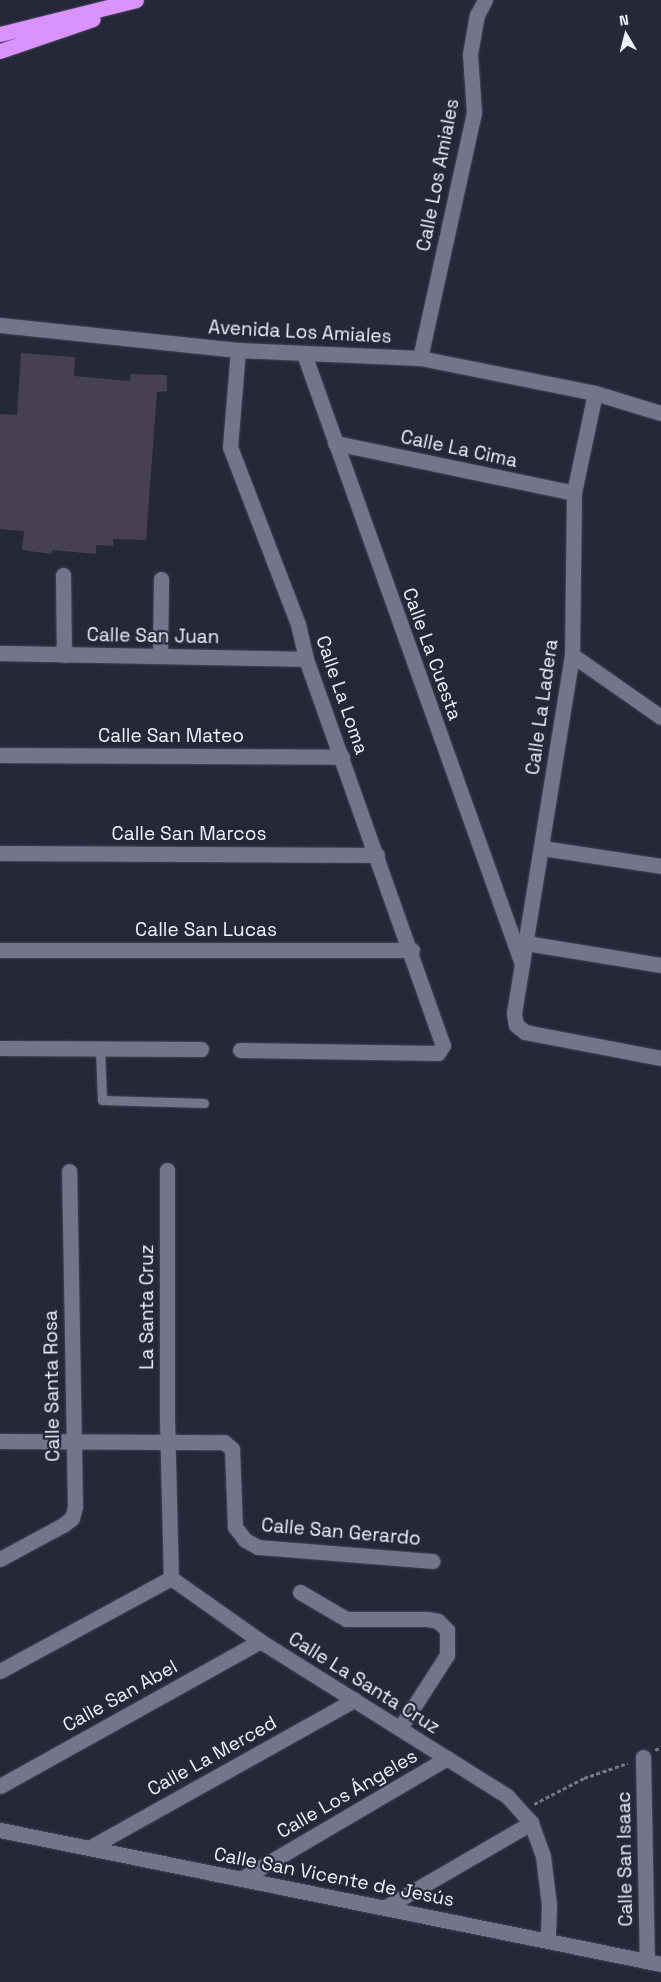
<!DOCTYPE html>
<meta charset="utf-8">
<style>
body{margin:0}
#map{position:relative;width:661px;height:1982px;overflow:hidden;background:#252839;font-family:"Space Grotesk",sans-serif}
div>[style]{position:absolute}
.building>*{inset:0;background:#474052}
.path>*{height:2.5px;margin-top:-1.25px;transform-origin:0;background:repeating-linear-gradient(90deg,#767888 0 4px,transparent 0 6.5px)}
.roads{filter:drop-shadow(0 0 1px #444655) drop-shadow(0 0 1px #444655)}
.lane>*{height:9px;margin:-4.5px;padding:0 4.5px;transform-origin:4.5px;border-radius:4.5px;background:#73768b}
.street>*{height:15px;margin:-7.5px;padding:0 7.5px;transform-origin:7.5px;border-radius:7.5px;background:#73768b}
.highway>*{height:15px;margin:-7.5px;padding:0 7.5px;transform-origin:7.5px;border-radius:7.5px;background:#d992fe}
span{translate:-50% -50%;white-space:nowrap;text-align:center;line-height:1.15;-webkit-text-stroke:4.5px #252839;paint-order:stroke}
.street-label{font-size:19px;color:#f0f2fe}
.north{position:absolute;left:601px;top:10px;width:50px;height:50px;-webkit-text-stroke:4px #252839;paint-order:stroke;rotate:352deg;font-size:14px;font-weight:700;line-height:20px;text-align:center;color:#f0f2fe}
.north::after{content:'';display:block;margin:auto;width:18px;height:22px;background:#f0f2fe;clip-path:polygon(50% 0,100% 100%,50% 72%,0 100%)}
</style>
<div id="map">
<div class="building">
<i style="clip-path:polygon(21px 353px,75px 357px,74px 376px,130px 381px,131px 374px,167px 375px,167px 391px,157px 392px,146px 540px,113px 539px,113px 546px,96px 545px,96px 554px,52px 550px,51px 554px,22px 550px,24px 531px,0 529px,0 414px,17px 415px)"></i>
</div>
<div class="path">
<i style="left:655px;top:1750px;width:7px;rotate:-27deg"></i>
<i style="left:534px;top:1804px;width:56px;rotate:-27.5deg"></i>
<i style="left:584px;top:1778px;width:46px;rotate:-18.8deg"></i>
</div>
<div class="roads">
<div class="lane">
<i style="left:100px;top:1048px;width:52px;rotate:87.8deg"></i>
<i style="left:102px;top:1100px;width:102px;rotate:1.7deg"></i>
</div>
<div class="street">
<i style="left:0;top:325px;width:239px;rotate:6deg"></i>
<i style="left:238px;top:350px;width:182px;rotate:2.5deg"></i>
<i style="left:420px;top:358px;width:178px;rotate:11.3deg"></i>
<i style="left:595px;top:393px;width:69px;rotate:16.9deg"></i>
<i style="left:238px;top:350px;width:97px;rotate:94.7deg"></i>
<i style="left:230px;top:447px;width:190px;rotate:69deg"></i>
<i style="left:298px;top:624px;width:36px;rotate:77deg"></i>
<i style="left:306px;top:659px;width:410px;rotate:70.5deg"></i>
<i style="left:443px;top:1045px;width:9px;rotate:122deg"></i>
<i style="left:438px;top:1053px;width:198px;rotate:-179.1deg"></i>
<i style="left:304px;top:354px;width:648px;rotate:70.33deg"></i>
<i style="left:420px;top:358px;width:251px;rotate:-77.6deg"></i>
<i style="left:474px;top:113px;width:59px;rotate:-93.9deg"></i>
<i style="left:470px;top:54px;width:40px;rotate:-80deg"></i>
<i style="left:477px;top:15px;width:17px;rotate:-62deg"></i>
<i style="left:595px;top:393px;width:102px;rotate:101.9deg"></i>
<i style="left:574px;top:493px;width:162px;rotate:90.7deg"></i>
<i style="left:572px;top:655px;width:363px;rotate:99.2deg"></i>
<i style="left:514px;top:1013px;width:12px;rotate:81deg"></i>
<i style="left:516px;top:1025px;width:11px;rotate:38deg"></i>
<i style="left:525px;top:1032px;width:138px;rotate:10.8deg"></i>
<i style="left:335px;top:443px;width:244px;rotate:11.8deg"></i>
<i style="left:63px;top:575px;width:80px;rotate:89.3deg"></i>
<i style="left:0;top:653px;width:306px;rotate:1.1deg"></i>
<i style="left:160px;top:655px;width:76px;rotate:-89.2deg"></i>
<i style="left:572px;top:655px;width:108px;rotate:34.9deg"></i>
<i style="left:0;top:755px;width:342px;rotate:0.3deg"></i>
<i style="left:542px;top:848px;width:120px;rotate:8.6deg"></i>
<i style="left:0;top:853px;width:377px;rotate:0.3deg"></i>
<i style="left:526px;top:943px;width:137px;rotate:9.3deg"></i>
<i style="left:0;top:950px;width:412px"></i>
<i style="left:0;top:1048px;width:201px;rotate:0.3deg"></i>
<i style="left:167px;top:1170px;width:248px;rotate:90deg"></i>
<i style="left:167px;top:1418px;width:160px;rotate:88.6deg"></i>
<i style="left:0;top:1441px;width:224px;rotate:0.3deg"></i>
<i style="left:224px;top:1442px;width:11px;rotate:41deg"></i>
<i style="left:232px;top:1449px;width:78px;rotate:87.8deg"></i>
<i style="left:235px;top:1527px;width:16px;rotate:52deg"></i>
<i style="left:245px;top:1540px;width:15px;rotate:28deg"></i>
<i style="left:258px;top:1547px;width:175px;rotate:4.6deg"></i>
<i style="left:0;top:1559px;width:72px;rotate:-28.4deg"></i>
<i style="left:63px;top:1525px;width:11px;rotate:-38deg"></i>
<i style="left:72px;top:1518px;width:11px;rotate:-75deg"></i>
<i style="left:75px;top:1507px;width:336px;rotate:-91deg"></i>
<i style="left:171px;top:1578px;width:109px;rotate:35.3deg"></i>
<i style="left:260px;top:1641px;width:292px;rotate:32.1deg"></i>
<i style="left:507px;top:1796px;width:36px;rotate:48deg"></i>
<i style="left:531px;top:1823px;width:35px;rotate:70deg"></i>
<i style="left:543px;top:1856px;width:49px;rotate:83deg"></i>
<i style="left:549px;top:1905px;width:36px;rotate:92deg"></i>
<i style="left:300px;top:1592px;width:53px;rotate:30.4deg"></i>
<i style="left:346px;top:1619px;width:81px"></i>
<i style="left:427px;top:1619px;width:11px;rotate:10deg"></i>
<i style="left:438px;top:1621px;width:13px;rotate:45deg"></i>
<i style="left:447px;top:1630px;width:25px;rotate:90deg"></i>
<i style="left:447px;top:1655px;width:87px;rotate:122.8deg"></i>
<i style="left:0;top:1671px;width:195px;rotate:-28.5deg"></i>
<i style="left:643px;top:1757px;width:204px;rotate:88.9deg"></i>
<i style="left:0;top:1786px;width:298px;rotate:-29.1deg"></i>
<i style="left:0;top:1830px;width:674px;rotate:11.46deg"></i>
<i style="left:89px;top:1848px;width:304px;rotate:-29.2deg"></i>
<i style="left:241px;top:1879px;width:239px;rotate:-30.4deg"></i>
<i style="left:386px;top:1907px;width:168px;rotate:-30.1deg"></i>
</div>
<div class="highway">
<i style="left:0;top:34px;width:140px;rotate:-14deg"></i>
<i style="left:0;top:51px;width:98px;rotate:-19deg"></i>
</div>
</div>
<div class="street-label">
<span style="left:438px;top:175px;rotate:-79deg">Calle Los Amiales</span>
<span style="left:300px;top:332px;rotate:3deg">Avenida Los Amiales</span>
<span style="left:459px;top:449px;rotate:12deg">Calle La Cima</span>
<span style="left:153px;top:636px;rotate:1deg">Calle San Juan</span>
<span style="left:432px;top:654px;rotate:70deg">Calle La Cuesta</span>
<span style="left:342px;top:695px;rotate:71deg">Calle La Loma</span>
<span style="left:542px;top:707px;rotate:-82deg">Calle La Ladera</span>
<span style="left:171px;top:736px">Calle San Mateo</span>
<span style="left:189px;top:834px">Calle San Marcos</span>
<span style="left:206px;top:930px">Calle San Lucas</span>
<span style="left:147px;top:1307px;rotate:-90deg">La Santa Cruz</span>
<span style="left:52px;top:1386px;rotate:-91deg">Calle Santa Rosa</span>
<span style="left:341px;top:1532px;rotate:5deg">Calle San Gerardo</span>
<span style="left:364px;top:1683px;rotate:32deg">Calle La Santa Cruz</span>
<span style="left:120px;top:1696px;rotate:-29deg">Calle San Abel</span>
<span style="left:212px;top:1756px;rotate:-29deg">Calle La Merced</span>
<span style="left:347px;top:1794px;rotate:-30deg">Calle Los Ángeles</span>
<span style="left:625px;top:1859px;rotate:-91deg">Calle San Isaac</span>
<span style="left:334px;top:1877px;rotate:11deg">Calle San Vicente de Jesús</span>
</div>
<div class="north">N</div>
</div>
